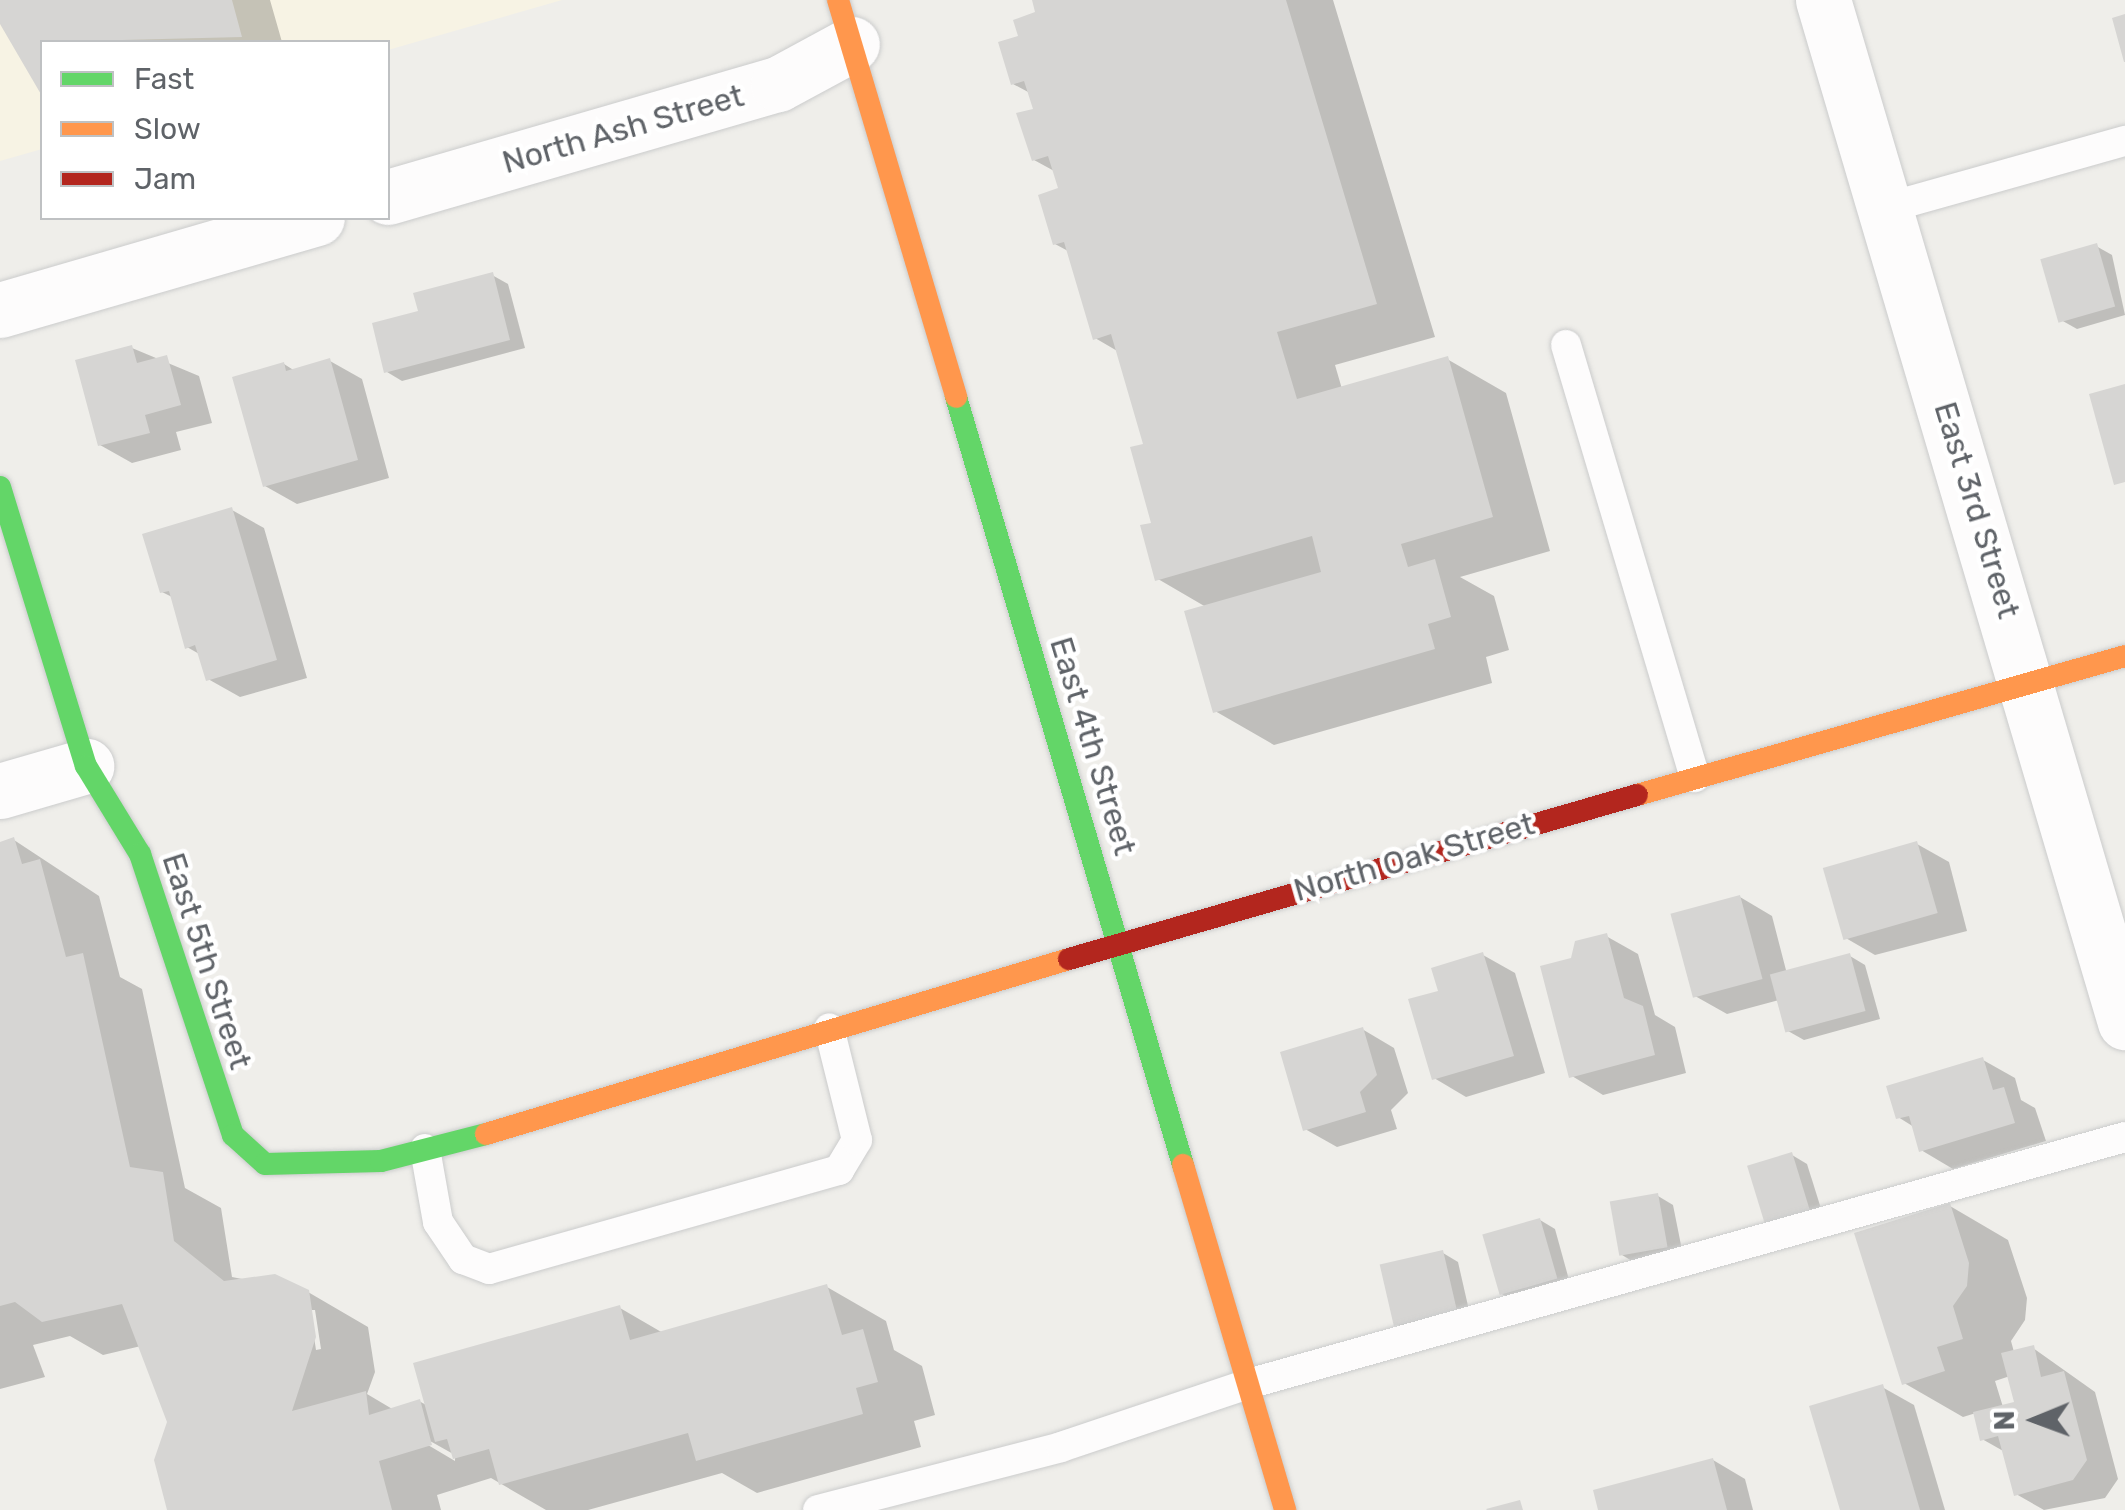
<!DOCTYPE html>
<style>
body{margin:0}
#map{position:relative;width:2125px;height:1510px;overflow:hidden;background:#efeeea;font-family:Rubik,sans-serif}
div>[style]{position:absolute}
.commercial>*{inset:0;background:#f7f3e4}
.shadow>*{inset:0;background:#0003}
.building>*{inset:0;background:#d6d5d3;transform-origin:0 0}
.roads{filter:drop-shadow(0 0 2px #cbcccc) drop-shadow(0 0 2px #cbcccc)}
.lane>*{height:30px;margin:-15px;padding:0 15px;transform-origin:15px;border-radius:15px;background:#fdfcfc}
.street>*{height:55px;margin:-27.5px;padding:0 27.5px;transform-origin:27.5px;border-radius:27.5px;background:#fdfcfc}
.fast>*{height:22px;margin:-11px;padding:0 11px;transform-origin:11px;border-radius:11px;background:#63d668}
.slow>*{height:22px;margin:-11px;padding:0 11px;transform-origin:11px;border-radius:11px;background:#ff974d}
.jam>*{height:22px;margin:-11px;padding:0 11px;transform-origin:11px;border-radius:11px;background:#b3261e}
span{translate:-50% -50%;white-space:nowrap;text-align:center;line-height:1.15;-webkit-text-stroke:9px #fff;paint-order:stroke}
.street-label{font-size:32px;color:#5f6368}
.legend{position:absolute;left:40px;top:40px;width:350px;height:180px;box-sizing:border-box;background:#fff;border:2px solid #bfc1c3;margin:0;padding:12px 18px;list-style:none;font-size:30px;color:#5f6368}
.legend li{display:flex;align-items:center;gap:20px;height:50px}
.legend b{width:50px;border:2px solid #bfc1c3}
.north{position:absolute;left:1985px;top:1370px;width:100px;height:100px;-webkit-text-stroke:8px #fff;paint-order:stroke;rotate:269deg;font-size:28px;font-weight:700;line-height:40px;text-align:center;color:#5f6368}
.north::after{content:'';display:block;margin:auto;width:35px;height:45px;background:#5f6368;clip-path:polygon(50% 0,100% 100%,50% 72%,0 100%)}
</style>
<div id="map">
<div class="commercial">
<i style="clip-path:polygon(0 0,562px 0,388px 50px,388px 42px,42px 42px,42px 149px,0 161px)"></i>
</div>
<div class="shadow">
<i style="clip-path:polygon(0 0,270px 0,282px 42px,42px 42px,42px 91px,0 13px)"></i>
<i style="clip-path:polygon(1034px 0,1333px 0,1435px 337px,1335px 365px,1342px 389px,1447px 359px,1506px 393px,1550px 551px,1460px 577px,1494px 596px,1509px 650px,1486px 657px,1492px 683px,1274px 745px,1215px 711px,1206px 607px,1158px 579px,1146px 445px,1119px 352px,1095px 338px,1068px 251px,1055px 244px,1061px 190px,1056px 172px,1034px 160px,1036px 110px,1030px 93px,1013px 84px,1021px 37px,1038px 14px)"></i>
<i style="clip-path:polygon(2096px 246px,2112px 255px,2125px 315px,2077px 329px,2061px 320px)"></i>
<i style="clip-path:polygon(492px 275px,508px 284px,525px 348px,402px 381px,387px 372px,421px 313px)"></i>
<i style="clip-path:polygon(132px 348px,199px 376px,212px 423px,176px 432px,181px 450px,132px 463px,100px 445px)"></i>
<i style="clip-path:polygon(330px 361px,362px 379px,389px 478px,297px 504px,265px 486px,284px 364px,295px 371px)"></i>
<i style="clip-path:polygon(232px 510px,264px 528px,307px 678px,240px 697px,208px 679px,201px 655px,187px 647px,174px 598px,162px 592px)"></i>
<i style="clip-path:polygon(evenodd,14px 840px,99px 896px,120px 977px,142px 989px,185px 1188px,221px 1208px,232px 1277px,308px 1292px,368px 1327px,375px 1372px,367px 1394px,394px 1410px,419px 1401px,428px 1406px,620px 1308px,663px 1333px,827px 1287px,886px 1321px,894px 1350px,922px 1366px,935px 1415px,914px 1421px,921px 1447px,757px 1493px,722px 1473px,588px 1510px,546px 1510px,491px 1478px,437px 1495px,441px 1510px,169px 1510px,170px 1422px,141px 1346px,103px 1355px,70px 1336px,33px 1345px,45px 1377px,0 1389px,0 844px,14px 840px,310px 1310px,315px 1310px,321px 1349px,316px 1350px,310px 1310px,14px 840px,430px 1441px,455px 1455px,455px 1461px,428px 1445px,430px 1441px)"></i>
<i style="clip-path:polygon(1917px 844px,1949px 862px,1967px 931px,1875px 955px,1844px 937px)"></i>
<i style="clip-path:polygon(1740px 897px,1772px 916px,1787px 974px,1850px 956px,1865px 965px,1880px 1019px,1804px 1040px,1788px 1031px,1779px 1000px,1727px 1014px,1695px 996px)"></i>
<i style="clip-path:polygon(1606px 936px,1638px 954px,1655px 1015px,1675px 1027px,1686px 1073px,1603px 1095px,1572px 1076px,1573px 960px)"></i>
<i style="clip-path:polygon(1483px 955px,1515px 973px,1545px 1073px,1466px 1097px,1434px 1078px,1441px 992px)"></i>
<i style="clip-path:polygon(1362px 1029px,1394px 1048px,1408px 1093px,1391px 1110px,1397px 1129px,1337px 1147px,1305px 1129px)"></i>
<i style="clip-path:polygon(1983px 1060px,2015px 1078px,2021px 1100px,2035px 1108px,2046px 1141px,1953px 1169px,1921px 1150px,1914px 1127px,1898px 1117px)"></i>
<i style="clip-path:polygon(1792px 1155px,1807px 1164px,1824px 1218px,1782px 1231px)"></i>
<i style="clip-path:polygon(1658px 1196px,1673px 1205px,1683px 1255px,1637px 1264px,1622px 1255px)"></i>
<i style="clip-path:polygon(evenodd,1950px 1206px,2008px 1240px,2027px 1298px,2025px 1320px,2011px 1341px,2014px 1352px,2033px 1348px,2095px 1392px,2118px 1479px,2105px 1498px,2044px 1510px,2016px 1494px,2005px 1452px,1982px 1439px,1976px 1413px,1963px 1417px,1904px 1383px,1950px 1206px,2010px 1376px,2017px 1404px,2003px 1407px,1995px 1381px,2010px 1376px)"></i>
<i style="clip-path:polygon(1540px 1220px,1555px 1229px,1571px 1287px,1516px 1302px,1500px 1293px)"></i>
<i style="clip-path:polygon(1443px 1253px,1458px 1262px,1471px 1319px,1412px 1332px,1396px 1324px)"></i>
<i style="clip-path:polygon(1882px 1387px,1914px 1405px,1945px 1510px,1842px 1510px)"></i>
<i style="clip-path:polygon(1713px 1460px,1745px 1479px,1753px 1510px,1601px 1510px)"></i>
</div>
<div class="building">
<i style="clip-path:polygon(0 0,232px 0,242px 37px,42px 42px,42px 96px,0 24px)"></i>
<i style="clip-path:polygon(1032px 0,1286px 0,1377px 304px,1277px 332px,1297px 399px,1448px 356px,1493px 517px,1401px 544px,1408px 567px,1435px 559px,1451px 617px,1428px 624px,1435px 649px,1213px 713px,1184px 611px,1321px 572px,1312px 536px,1155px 581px,1140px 525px,1151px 523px,1130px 447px,1143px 444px,1111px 334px,1093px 340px,1064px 242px,1053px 245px,1038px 195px,1058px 188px,1048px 156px,1032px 161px,1016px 113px,1033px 109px,1024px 81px,1011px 85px,998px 42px,1018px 36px,1013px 20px,1035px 12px)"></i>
<i style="clip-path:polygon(2125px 14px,2125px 62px,2124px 62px,2112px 18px)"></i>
<i style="left:2097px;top:243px;width:66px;height:59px;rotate:74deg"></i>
<i style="clip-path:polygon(493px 272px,510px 340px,384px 373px,372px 323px,418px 311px,413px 293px)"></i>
<i style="clip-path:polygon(132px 345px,137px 363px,167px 355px,181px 405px,145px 415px,150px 433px,98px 446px,75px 360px)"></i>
<i style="clip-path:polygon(330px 358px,358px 460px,263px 487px,232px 377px,284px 362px,286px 371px)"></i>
<i style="clip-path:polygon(2125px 384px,2125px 482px,2114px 485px,2089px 394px)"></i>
<i style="clip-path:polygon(232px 507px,277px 660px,206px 681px,195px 645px,185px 649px,169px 591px,160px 593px,142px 534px)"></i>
<i style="clip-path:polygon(14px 837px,22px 864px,40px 859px,66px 957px,83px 953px,130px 1167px,163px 1172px,174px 1241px,224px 1281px,275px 1274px,309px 1290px,316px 1337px,292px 1411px,366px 1391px,369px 1415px,420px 1399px,432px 1445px,379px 1461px,392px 1510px,167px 1510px,154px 1460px,167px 1422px,122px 1304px,42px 1322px,15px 1302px,0 1306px,0 842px)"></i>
<i style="left:1917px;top:841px;width:75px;height:98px;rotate:74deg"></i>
<i style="left:1740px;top:895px;width:87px;height:72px;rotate:75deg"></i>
<i style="clip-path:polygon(1607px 933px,1624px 998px,1643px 1006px,1655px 1055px,1569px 1078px,1540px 966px,1571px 958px,1575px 941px)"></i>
<i style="clip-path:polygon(1483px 952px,1514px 1056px,1432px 1080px,1408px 999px,1438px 991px,1431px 968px)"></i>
<i style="left:1850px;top:953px;width:60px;height:83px;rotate:75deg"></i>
<i style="clip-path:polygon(1363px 1027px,1377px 1075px,1360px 1092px,1366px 1112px,1303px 1131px,1280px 1052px)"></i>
<i style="clip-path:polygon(1983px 1057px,1993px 1090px,2004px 1087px,2015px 1123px,1919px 1152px,1909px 1116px,1896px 1119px,1886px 1086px)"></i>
<i style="left:1792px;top:1152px;width:61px;height:47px;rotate:73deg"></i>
<i style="left:1658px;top:1193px;width:55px;height:49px;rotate:80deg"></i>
<i style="clip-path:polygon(1950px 1203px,1969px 1263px,1967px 1286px,1953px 1306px,1963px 1339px,1937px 1347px,1945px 1371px,1902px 1385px,1854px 1233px)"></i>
<i style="left:1540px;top:1218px;width:63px;height:60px;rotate:74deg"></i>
<i style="left:1443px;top:1250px;width:63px;height:65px;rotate:77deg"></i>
<i style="clip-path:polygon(827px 1284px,842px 1335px,863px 1329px,878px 1382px,856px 1388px,863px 1414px,696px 1461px,688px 1433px,499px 1485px,489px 1449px,453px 1459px,447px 1439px,435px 1442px,413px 1363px,620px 1305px,630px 1340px)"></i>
<i style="clip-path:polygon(2034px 1345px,2041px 1377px,2064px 1371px,2087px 1460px,2073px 1480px,2014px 1496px,1998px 1436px,1980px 1441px,1973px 1412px,2014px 1402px,2001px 1353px)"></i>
<i style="clip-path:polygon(1883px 1384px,1920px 1510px,1840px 1510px,1809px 1406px)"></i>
<i style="clip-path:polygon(1713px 1458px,1727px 1510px,1598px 1510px,1593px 1490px)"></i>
<i style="clip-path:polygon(1520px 1500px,1523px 1510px,1487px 1510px,1486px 1509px)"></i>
</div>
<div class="roads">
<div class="lane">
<i style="left:1886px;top:208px;width:248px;rotate:-15.7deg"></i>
<i style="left:1566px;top:345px;width:451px;rotate:73.4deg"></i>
<i style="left:425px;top:1149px;width:74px;rotate:79.9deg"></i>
<i style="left:438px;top:1222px;width:45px;rotate:56deg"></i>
<i style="left:463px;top:1259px;width:28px;rotate:21deg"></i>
<i style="left:489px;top:1269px;width:364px;rotate:-15.8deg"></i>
<i style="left:839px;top:1170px;width:35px;rotate:-59deg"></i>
<i style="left:857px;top:1140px;width:115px;rotate:-104deg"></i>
<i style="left:818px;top:1510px;width:251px;rotate:-14.5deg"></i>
<i style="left:1061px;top:1447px;width:197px;rotate:-18.6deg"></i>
<i style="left:1248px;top:1384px;width:911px;rotate:-15.73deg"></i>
</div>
<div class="street">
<i style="left:1823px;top:0;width:1066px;rotate:73.54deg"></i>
<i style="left:388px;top:197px;width:406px;rotate:-16.2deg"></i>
<i style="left:778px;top:84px;width:84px;rotate:-28.4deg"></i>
<i style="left:0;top:310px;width:330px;rotate:-16.2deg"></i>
<i style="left:0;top:791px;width:90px;rotate:-16.2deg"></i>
</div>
<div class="fast">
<i style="left:956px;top:397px;width:801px;rotate:73.53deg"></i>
<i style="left:0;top:487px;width:292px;rotate:72.9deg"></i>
<i style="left:86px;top:766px;width:103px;rotate:58.5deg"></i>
<i style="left:140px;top:854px;width:296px;rotate:71.7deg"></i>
<i style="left:233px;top:1135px;width:43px;rotate:42.2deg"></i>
<i style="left:265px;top:1164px;width:116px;rotate:-1.5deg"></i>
<i style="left:381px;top:1161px;width:108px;rotate:-14.4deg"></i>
</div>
<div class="slow">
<i style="left:838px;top:0;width:414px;rotate:73.4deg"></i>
<i style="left:1637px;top:795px;width:507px;rotate:-15.9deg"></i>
<i style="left:486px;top:1134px;width:609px;rotate:-16.71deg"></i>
<i style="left:1183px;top:1165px;width:360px;rotate:73.5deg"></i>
</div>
<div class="jam">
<i style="left:1069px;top:959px;width:591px;rotate:-16.11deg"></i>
</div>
</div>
<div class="street-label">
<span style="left:623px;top:129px;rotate:-16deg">North Ash Street</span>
<span style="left:1977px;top:510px;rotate:73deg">East 3rd Street</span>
<span style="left:1093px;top:746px;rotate:73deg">East 4th Street</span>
<span style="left:1414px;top:857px;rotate:-16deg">North Oak Street</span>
<span style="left:207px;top:961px;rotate:72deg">East 5th Street</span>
</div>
<ul class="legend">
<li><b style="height:12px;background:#63d668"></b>Fast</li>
<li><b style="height:12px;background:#ff974d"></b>Slow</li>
<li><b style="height:12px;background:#b3261e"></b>Jam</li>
</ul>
<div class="north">N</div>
</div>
